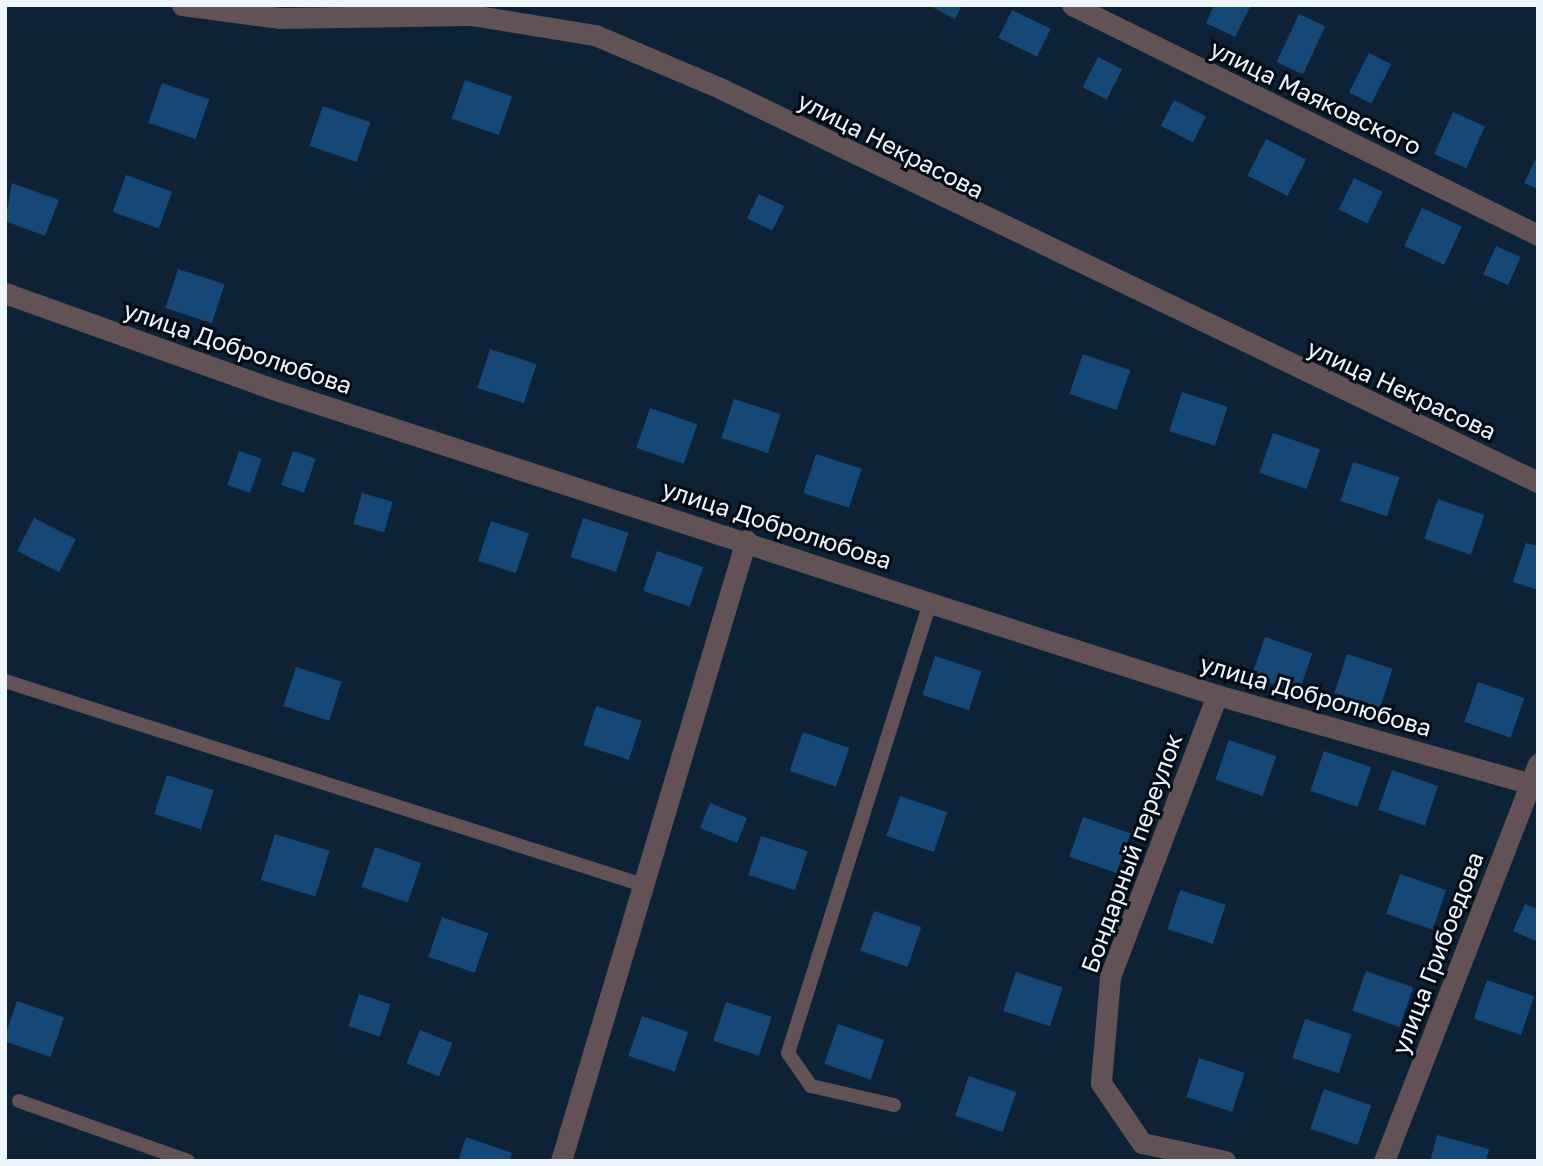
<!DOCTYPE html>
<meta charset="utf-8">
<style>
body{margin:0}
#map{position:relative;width:1543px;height:1166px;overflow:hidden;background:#0d2237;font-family:"Golos Text",sans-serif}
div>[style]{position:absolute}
.building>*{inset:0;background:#154876;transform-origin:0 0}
.service>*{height:14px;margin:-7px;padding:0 7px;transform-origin:7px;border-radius:7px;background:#625256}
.minor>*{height:21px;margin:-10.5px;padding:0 10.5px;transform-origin:10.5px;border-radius:10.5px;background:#625256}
span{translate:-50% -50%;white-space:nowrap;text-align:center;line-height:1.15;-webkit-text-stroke:6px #040b14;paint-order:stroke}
.street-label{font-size:24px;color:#edf5fe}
.frame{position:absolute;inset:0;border:7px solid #edf5fe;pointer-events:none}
</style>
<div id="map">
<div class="building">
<i style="clip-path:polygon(928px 5px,962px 5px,955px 19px)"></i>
<i style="clip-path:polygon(1214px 5px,1251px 5px,1235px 37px,1206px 23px)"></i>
<i style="left:1012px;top:10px;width:43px;height:31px;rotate:26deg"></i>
<i style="left:1299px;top:14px;width:29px;height:53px;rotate:25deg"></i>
<i style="left:1369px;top:53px;width:25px;height:44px;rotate:27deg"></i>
<i style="left:1098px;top:57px;width:27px;height:34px;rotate:27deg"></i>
<i style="left:465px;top:80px;width:50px;height:41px;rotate:19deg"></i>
<i style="left:162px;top:83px;width:50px;height:42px;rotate:19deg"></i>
<i style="left:1174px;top:100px;width:36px;height:29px;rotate:27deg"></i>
<i style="left:323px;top:106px;width:50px;height:42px;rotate:19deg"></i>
<i style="left:1453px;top:112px;width:35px;height:46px;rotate:24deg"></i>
<i style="left:1266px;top:139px;width:45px;height:41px;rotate:27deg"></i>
<i style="clip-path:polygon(1538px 154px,1538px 189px,1524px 183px)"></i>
<i style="left:126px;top:175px;width:49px;height:39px;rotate:20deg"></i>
<i style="left:1354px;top:178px;width:32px;height:35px;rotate:26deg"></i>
<i style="clip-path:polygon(12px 183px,59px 200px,45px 236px,5px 221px)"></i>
<i style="left:759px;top:194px;width:28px;height:27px;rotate:26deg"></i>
<i style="left:1422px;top:208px;width:44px;height:42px;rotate:25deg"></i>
<i style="left:1496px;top:246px;width:27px;height:31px;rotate:24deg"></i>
<i style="left:178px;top:269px;width:49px;height:41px;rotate:18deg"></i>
<i style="left:490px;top:349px;width:49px;height:41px;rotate:18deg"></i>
<i style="left:1083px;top:354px;width:50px;height:42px;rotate:19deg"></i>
<i style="left:1182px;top:392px;width:48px;height:41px;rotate:18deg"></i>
<i style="left:734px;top:399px;width:49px;height:41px;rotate:18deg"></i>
<i style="left:650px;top:408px;width:50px;height:42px;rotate:19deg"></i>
<i style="left:1273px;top:433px;width:50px;height:42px;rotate:19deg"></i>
<i style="left:239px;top:451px;width:24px;height:36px;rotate:19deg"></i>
<i style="left:293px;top:451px;width:24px;height:36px;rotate:19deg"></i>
<i style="left:816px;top:454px;width:48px;height:41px;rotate:18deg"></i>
<i style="left:1353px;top:462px;width:49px;height:41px;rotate:18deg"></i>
<i style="left:362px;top:493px;width:32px;height:32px;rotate:16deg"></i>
<i style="left:1438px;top:499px;width:49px;height:42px;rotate:19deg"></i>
<i style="left:34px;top:518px;width:47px;height:37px;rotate:27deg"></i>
<i style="left:583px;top:518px;width:48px;height:41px;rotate:18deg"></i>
<i style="left:491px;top:521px;width:40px;height:42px;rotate:18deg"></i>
<i style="clip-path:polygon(1526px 543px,1538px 546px,1538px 590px,1513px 582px)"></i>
<i style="left:657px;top:551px;width:49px;height:42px;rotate:19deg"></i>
<i style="left:1265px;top:637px;width:50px;height:42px;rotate:19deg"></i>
<i style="left:1347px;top:654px;width:48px;height:41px;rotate:18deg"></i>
<i style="left:935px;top:656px;width:49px;height:41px;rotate:18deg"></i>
<i style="left:296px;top:667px;width:48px;height:41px;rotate:18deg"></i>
<i style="left:1478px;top:682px;width:49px;height:42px;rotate:19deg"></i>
<i style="left:596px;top:706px;width:48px;height:41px;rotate:18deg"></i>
<i style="left:803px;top:732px;width:49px;height:41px;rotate:19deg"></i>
<i style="left:1229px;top:740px;width:50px;height:42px;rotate:19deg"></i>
<i style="left:1324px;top:751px;width:50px;height:42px;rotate:19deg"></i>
<i style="left:1392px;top:770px;width:49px;height:42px;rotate:19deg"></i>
<i style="left:167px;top:775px;width:49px;height:41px;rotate:18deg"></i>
<i style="left:900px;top:796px;width:50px;height:42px;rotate:19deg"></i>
<i style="left:710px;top:803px;width:40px;height:27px;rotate:22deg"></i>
<i style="left:1083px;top:817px;width:50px;height:42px;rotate:19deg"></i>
<i style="left:275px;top:834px;width:57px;height:48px;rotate:17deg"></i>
<i style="left:761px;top:836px;width:49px;height:41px;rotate:18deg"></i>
<i style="left:375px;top:847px;width:49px;height:42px;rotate:19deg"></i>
<i style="left:1400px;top:874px;width:49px;height:42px;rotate:19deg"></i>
<i style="left:1180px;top:890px;width:48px;height:41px;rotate:18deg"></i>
<i style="clip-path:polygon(1525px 904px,1538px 909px,1538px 942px,1513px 931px)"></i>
<i style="left:874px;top:911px;width:50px;height:42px;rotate:19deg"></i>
<i style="left:442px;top:917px;width:49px;height:42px;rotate:19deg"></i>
<i style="left:1366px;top:971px;width:50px;height:42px;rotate:19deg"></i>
<i style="left:1016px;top:972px;width:49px;height:41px;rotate:18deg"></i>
<i style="left:1487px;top:980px;width:50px;height:41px;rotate:19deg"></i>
<i style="left:359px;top:994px;width:33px;height:34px;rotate:18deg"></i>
<i style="left:17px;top:1001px;width:50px;height:42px;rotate:19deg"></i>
<i style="left:726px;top:1002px;width:48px;height:41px;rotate:18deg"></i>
<i style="left:642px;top:1016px;width:49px;height:42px;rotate:19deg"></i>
<i style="left:1305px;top:1019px;width:49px;height:41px;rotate:18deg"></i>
<i style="left:838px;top:1024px;width:49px;height:42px;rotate:19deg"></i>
<i style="left:420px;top:1030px;width:35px;height:36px;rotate:22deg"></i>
<i style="left:1199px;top:1058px;width:48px;height:41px;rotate:18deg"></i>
<i style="left:969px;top:1076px;width:50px;height:42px;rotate:19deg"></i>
<i style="left:1324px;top:1089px;width:50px;height:42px;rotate:19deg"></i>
<i style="clip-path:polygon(1437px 1135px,1489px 1149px,1486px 1161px,1430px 1161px)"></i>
<i style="clip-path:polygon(466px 1137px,512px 1153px,509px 1161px,458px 1161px)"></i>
</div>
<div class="service">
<i style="left:5px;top:681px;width:670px;rotate:17.73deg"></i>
<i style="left:19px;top:1101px;width:179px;rotate:19.5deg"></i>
<i style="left:894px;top:1105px;width:85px;rotate:-167.1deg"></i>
<i style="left:811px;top:1086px;width:40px;rotate:-124.9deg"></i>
<i style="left:788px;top:1053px;width:472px;rotate:-72.5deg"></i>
</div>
<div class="minor">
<i style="left:182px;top:5px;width:98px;rotate:7.6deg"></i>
<i style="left:279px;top:18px;width:192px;rotate:-0.9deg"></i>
<i style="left:471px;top:15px;width:126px;rotate:9.2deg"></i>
<i style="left:595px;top:35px;width:138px;rotate:23deg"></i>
<i style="left:722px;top:89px;width:906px;rotate:25.72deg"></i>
<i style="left:1072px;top:5px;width:520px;rotate:26.27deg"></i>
<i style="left:5px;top:293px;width:285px;rotate:19.7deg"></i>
<i style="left:273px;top:389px;width:691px;rotate:18.04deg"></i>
<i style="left:930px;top:603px;width:301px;rotate:17.8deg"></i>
<i style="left:1217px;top:695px;width:334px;rotate:15.8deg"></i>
<i style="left:1217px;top:695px;width:302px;rotate:110.8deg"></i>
<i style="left:1110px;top:977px;width:106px;rotate:94.9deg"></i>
<i style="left:1101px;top:1083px;width:73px;rotate:55.7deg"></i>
<i style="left:1142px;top:1143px;width:85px;rotate:12.2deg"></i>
<i style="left:561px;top:1161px;width:648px;rotate:-73.41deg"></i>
<i style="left:1384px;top:1161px;width:426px;rotate:-68.8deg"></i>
</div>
<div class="street-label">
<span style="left:1316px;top:97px;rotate:26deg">улица Маяковского</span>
<span style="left:891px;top:145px;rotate:27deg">улица Некрасова</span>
<span style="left:238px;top:347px;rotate:19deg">улица Добролюбова</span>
<span style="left:1402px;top:389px;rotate:25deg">улица Некрасова</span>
<span style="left:777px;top:524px;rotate:18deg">улица Добролюбова</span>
<span style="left:1316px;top:695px;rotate:16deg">улица Добролюбова</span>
<span style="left:1131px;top:853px;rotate:-70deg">Бондарный переулок</span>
<span style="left:1437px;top:953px;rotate:-69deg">улица Грибоедова</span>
</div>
<div class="frame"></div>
</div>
